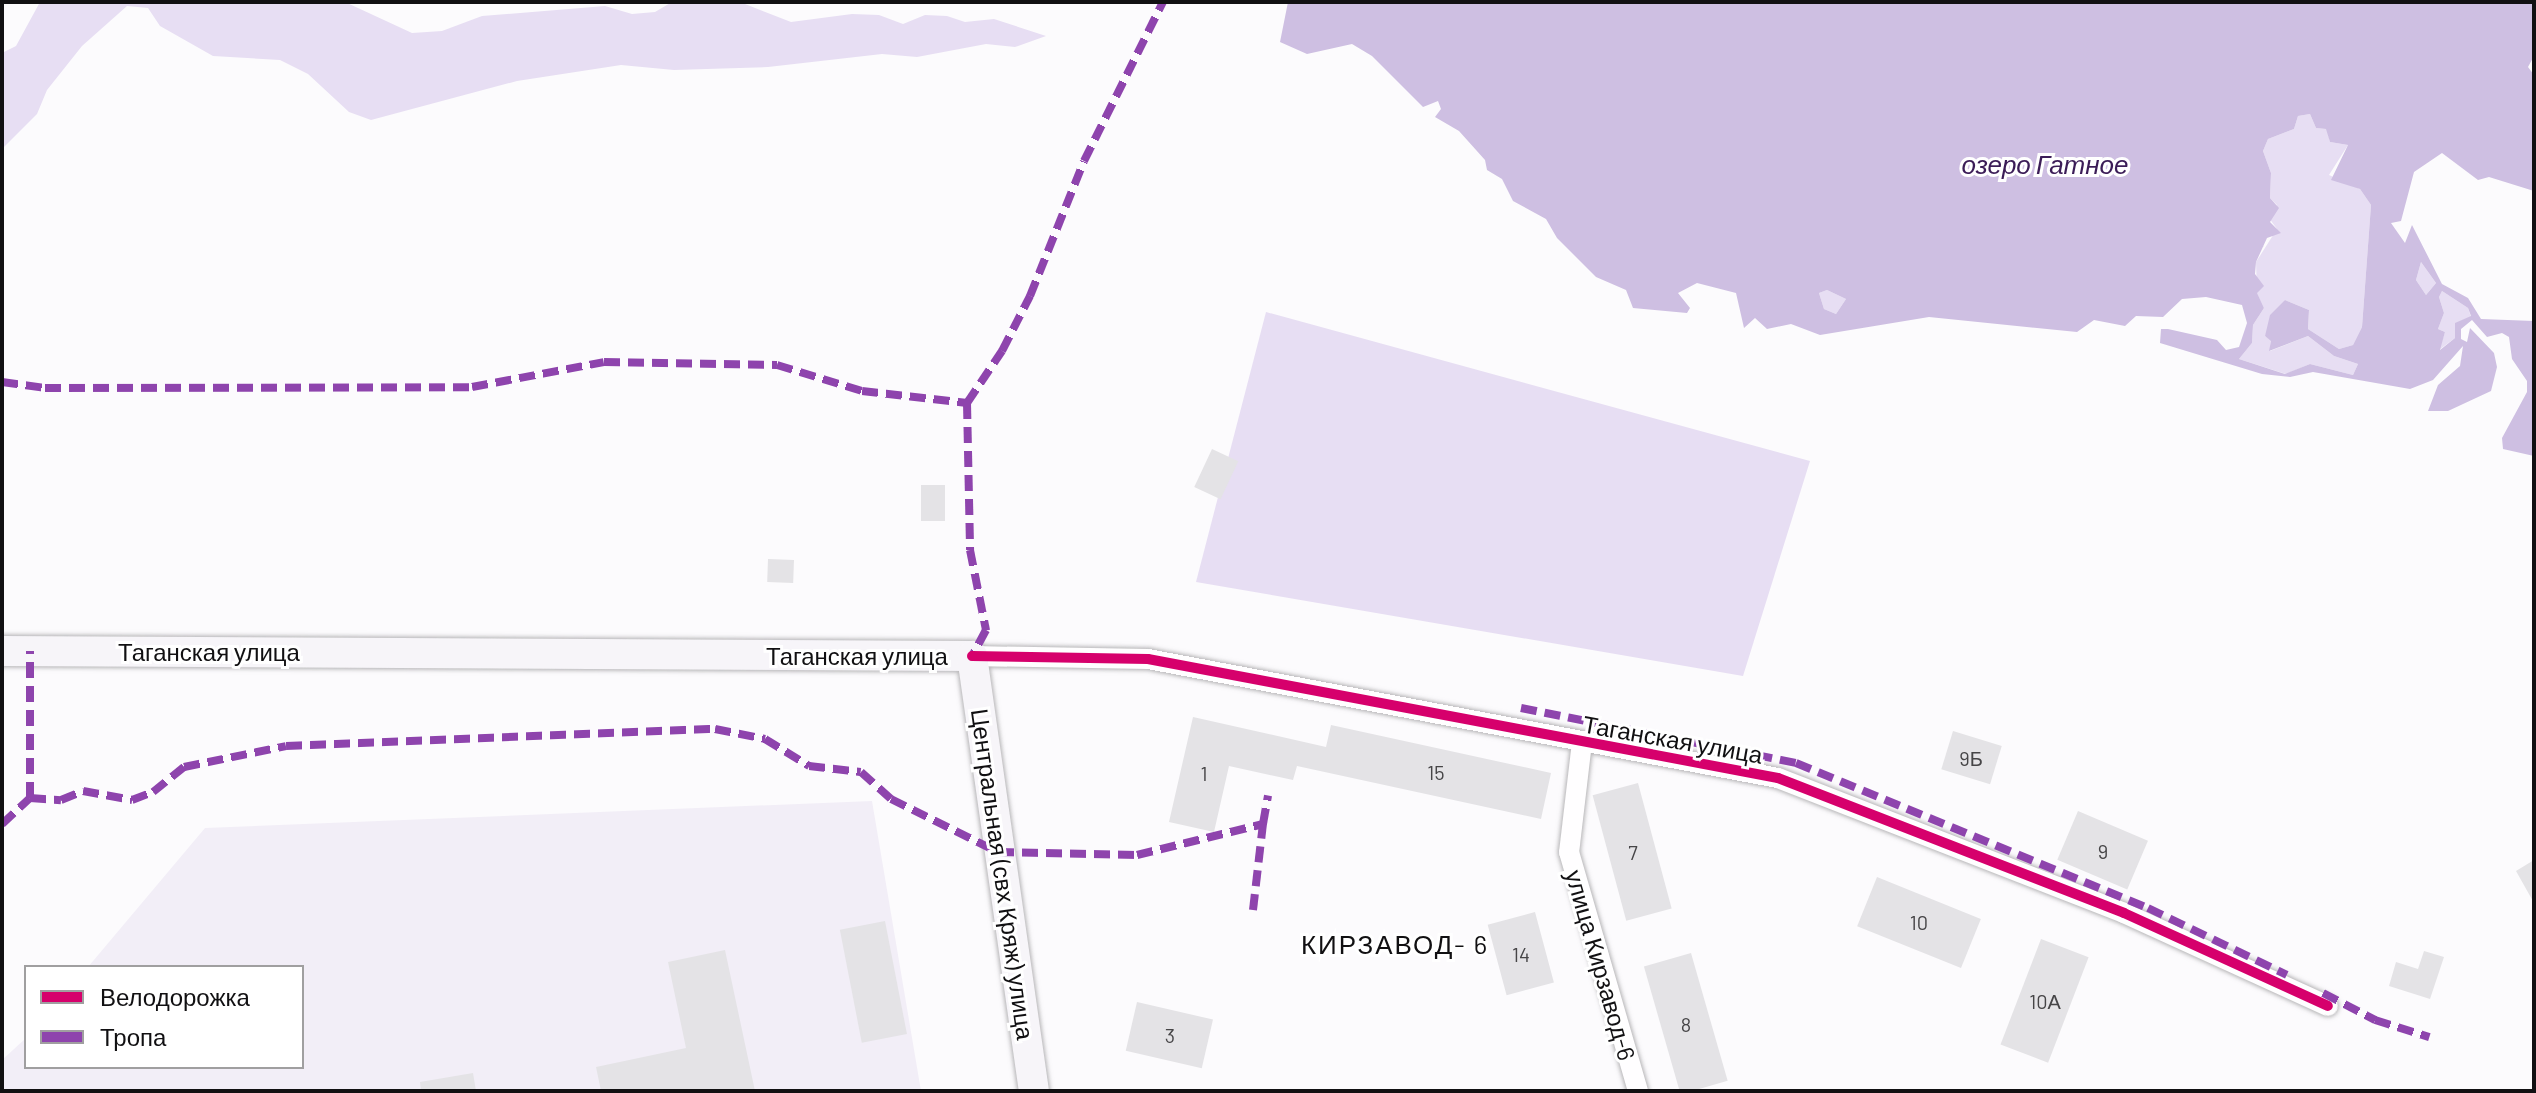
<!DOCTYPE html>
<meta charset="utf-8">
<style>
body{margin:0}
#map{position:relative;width:2536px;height:1093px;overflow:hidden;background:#fcfbfd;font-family:Barlow,sans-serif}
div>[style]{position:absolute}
.built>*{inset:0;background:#f2eef7}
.green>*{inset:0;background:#e7def3}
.water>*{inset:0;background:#cebfe2}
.building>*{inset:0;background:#e4e3e6;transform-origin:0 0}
.roads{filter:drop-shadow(0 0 2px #b8b7b9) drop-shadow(0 0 2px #b8b7b9)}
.minor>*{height:20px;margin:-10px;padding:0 10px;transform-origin:10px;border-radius:10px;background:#fffeff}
.secondary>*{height:30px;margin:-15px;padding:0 15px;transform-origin:15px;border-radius:15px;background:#f7f5f9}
.quiet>*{height:8px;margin-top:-4px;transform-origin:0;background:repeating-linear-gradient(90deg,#8e44ad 0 16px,transparent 0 24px)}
.cycleway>*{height:10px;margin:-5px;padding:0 5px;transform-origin:5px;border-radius:5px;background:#d6006c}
span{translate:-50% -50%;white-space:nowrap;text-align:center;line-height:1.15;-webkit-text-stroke:6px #fff;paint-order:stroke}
.number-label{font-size:20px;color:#464547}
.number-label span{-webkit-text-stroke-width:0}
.street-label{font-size:24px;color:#111012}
.water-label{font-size:26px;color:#3b1c57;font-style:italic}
.neighbourhood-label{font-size:26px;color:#111012;letter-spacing:2px}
.frame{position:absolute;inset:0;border:4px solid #111012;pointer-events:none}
.legend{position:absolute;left:24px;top:965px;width:280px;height:104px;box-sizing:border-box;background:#fff;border:2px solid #a09fa0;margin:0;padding:10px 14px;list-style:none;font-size:24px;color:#111012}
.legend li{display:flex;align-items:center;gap:16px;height:40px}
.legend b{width:40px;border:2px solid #a09fa0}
</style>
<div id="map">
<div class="built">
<i style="clip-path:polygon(872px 801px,921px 1091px,2px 1091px,2px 1060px,26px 1038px,26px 1067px,302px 1067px,302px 967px,88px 967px,205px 828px)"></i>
</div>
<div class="green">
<i style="clip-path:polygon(40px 2px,345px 2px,412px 33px,442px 31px,482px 16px,605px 6px,632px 14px,655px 12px,672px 2px,740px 2px,791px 22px,852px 14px,879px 15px,903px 24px,925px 15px,947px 16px,965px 22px,994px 19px,1046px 36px,1015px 47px,986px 44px,917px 57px,882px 54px,768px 67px,674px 70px,621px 65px,517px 81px,371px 120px,349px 112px,308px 74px,280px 60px,213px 56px,160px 26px,148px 8px,127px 6px,82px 46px,47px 90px,37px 114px,2px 149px,2px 53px,16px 46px)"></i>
<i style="clip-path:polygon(2310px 114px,2316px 128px,2327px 129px,2330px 142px,2348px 145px,2329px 175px,2360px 189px,2371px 205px,2362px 327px,2353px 345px,2339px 349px,2308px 329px,2309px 310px,2285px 300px,2265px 336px,2271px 340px,2270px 351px,2308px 336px,2334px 356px,2358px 364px,2353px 375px,2310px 364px,2286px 374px,2239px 359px,2252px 343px,2253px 325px,2264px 308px,2257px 294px,2256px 262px,2277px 229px,2269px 218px,2277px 205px,2270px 198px,2271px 173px,2263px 151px,2268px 139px,2294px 129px,2298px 116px)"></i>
<i style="clip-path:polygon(2421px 262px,2436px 283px,2426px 295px,2416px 280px)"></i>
<i style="clip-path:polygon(1827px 290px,1846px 299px,1836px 314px,1824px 309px,1819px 293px)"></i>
<i style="clip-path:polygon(2442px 291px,2468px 308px,2471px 317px,2461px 321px,2455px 338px,2439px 350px,2445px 332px,2438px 329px,2444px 313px,2439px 297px)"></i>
<i style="clip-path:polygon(1266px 312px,1810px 461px,1743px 676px,1196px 582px)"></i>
</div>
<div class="water">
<i style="clip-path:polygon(evenodd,1288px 2px,2534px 2px,2534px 56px,2528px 67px,2534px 75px,2534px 191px,2489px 177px,2478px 180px,2442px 153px,2414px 172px,2401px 221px,2391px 223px,2405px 243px,2412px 225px,2442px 284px,2468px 298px,2481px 319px,2534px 321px,2534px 456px,2503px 449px,2502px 438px,2527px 392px,2527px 381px,2512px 359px,2509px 337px,2502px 333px,2487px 337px,2472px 320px,2461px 329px,2461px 339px,2467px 342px,2470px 328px,2494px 353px,2497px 367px,2491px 391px,2448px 411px,2428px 411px,2438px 385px,2460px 366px,2463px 346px,2433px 380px,2410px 389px,2313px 372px,2290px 377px,2262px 374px,2160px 343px,2161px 329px,2168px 329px,2217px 340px,2226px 350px,2239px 347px,2247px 323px,2242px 305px,2206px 297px,2182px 299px,2163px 317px,2136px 316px,2125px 326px,2094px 320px,2077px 332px,1929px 317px,1820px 335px,1791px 324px,1767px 329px,1755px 318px,1744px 328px,1736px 293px,1697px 283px,1678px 293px,1690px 308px,1687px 313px,1633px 308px,1626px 290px,1596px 277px,1557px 238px,1546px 219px,1513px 201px,1502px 179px,1487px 170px,1485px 160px,1459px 131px,1435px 117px,1441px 109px,1438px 101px,1423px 107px,1372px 56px,1352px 44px,1307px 54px,1280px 42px,1288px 2px,2310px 114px,2316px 128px,2326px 129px,2330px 142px,2348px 145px,2331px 180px,2360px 189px,2371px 205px,2362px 327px,2353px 345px,2339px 349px,2308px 329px,2309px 310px,2285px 300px,2270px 315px,2265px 336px,2271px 341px,2269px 351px,2308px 336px,2334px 356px,2358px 364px,2353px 375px,2310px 364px,2285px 374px,2239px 359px,2252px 343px,2253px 325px,2264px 308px,2257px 293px,2264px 286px,2255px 274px,2256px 262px,2267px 238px,2281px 233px,2270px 222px,2279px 208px,2270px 198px,2271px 173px,2263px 151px,2268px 139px,2294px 129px,2298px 116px,2310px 114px,1288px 2px,2421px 262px,2436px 283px,2426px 295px,2416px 280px,2421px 262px,1288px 2px,1827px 290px,1846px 299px,1836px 314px,1824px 309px,1819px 293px,1827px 290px,1288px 2px,2442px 291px,2468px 308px,2471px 316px,2455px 323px,2455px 338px,2440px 350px,2445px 332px,2438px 329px,2444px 313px,2439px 297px,2442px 291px)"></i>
</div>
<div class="building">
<i style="left:1212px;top:449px;width:29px;height:42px;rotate:25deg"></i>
<i style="left:921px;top:485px;width:24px;height:36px"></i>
<i style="left:768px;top:559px;width:26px;height:23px;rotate:2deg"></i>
<i style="clip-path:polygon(1193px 717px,1326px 747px,1331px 725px,1551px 773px,1541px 819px,1297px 766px,1293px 780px,1229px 766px,1214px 832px,1169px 822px)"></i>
<i style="left:1953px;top:731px;width:51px;height:40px;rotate:17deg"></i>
<i style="left:1638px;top:783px;width:130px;height:47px;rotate:75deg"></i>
<i style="left:2078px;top:811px;width:76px;height:53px;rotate:23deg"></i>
<i style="clip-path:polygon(2534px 860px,2534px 903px,2516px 871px)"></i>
<i style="left:1877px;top:877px;width:112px;height:53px;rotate:22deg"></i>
<i style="left:1535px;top:912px;width:73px;height:49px;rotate:75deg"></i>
<i style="left:885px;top:921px;width:115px;height:46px;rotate:79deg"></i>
<i style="left:2041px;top:939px;width:51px;height:113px;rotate:21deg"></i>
<i style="clip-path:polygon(725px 950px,755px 1091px,601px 1091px,596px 1067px,686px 1048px,668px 962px)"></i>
<i style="clip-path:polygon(2424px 951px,2444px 957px,2430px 999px,2389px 986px,2396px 962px,2418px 969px)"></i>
<i style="left:1691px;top:953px;width:133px;height:49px;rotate:74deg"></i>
<i style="left:1137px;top:1002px;width:78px;height:50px;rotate:13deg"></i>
<i style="clip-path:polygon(473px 1073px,476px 1091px,421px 1091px,420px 1082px)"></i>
</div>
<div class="roads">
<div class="minor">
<i style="left:972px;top:656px;width:176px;rotate:1deg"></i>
<i style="left:1148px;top:659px;width:641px;rotate:10.7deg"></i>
<i style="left:1778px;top:778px;width:371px;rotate:21.3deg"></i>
<i style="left:2124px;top:913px;width:224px;rotate:24.5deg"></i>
<i style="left:1582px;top:742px;width:111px;rotate:96.7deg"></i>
<i style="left:1569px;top:852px;width:249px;rotate:73.9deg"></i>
</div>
<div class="secondary">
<i style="left:2px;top:651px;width:970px;rotate:0.3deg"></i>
<i style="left:972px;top:656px;width:439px;rotate:81.9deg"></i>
</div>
</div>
<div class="quiet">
<i style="left:2px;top:382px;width:43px;rotate:7.9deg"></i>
<i style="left:45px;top:388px;width:427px;rotate:-0.1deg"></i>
<i style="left:472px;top:387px;width:134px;rotate:-10.7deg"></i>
<i style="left:604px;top:362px;width:173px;rotate:1deg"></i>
<i style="left:777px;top:365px;width:89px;rotate:17deg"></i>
<i style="left:862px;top:391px;width:106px;rotate:6.5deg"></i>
<i style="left:967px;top:403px;width:63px;rotate:-56.1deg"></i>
<i style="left:1002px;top:351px;width:62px;rotate:-63deg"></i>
<i style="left:1030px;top:296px;width:145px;rotate:-68.2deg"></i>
<i style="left:1084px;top:161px;width:178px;rotate:-63.6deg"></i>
<i style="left:967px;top:403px;width:147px;rotate:88.8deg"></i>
<i style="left:970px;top:550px;width:82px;rotate:78.7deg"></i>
<i style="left:986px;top:630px;width:30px;rotate:118deg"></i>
<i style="left:1521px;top:708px;width:280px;rotate:11.3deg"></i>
<i style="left:1796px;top:763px;width:381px;rotate:22.4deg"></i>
<i style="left:2148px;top:908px;width:154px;rotate:25.7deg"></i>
<i style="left:30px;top:798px;width:31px;rotate:4deg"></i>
<i style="left:61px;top:800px;width:24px;rotate:-22deg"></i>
<i style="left:83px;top:791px;width:50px;rotate:10.4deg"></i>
<i style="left:132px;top:800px;width:22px;rotate:-21deg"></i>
<i style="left:153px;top:792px;width:40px;rotate:-39deg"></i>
<i style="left:184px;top:767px;width:104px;rotate:-11.6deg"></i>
<i style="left:286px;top:746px;width:429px;rotate:-2.3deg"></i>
<i style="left:715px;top:729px;width:51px;rotate:11.3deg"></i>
<i style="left:765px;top:739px;width:52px;rotate:31.5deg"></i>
<i style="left:809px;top:766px;width:52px;rotate:6.6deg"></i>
<i style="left:861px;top:772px;width:40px;rotate:42deg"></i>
<i style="left:891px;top:799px;width:119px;rotate:26.4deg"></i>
<i style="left:998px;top:852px;width:139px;rotate:1.2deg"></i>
<i style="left:1137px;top:855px;width:130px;rotate:-13.8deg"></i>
<i style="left:1263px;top:824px;width:29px;rotate:-80deg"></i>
<i style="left:2px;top:824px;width:38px;rotate:-43deg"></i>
<i style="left:30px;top:798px;width:147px;rotate:-90deg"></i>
<i style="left:1253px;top:910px;width:87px;rotate:-83.4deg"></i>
<i style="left:2323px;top:993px;width:59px;rotate:27.4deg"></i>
<i style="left:2375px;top:1020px;width:57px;rotate:17.5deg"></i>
</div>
<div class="cycleway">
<i style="left:972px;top:656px;width:176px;rotate:1deg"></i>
<i style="left:1148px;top:659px;width:641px;rotate:10.7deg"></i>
<i style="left:1778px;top:778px;width:371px;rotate:21.3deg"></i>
<i style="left:2124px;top:913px;width:224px;rotate:24.5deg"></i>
</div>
<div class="number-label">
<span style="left:1971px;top:758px">9Б</span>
<span style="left:1436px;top:772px">15</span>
<span style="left:1204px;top:773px">1</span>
<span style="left:2103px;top:851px">9</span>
<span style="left:1633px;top:852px">7</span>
<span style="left:1919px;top:922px">10</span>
<span style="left:1521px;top:954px">14</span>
<span style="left:2045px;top:1001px">10А</span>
<span style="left:1686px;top:1024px">8</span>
<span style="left:1170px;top:1035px">3</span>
</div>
<div class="street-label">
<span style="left:209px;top:652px">Таганская улица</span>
<span style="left:857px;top:656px">Таганская улица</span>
<span style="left:1673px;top:739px;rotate:10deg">Таганская улица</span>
<span style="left:1003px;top:874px;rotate:82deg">Центральная (свх Кряж) улица</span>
<span style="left:1601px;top:965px;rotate:74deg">улица Кирзавод-6</span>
</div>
<div class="water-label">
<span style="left:2045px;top:164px">озеро Гатное</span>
</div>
<div class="neighbourhood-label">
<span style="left:1395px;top:944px">КИРЗАВОД- 6</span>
</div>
<div class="frame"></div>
<ul class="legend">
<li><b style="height:10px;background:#d6006c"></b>Велодорожка</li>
<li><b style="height:10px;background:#8e44ad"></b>Тропа</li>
</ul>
</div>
